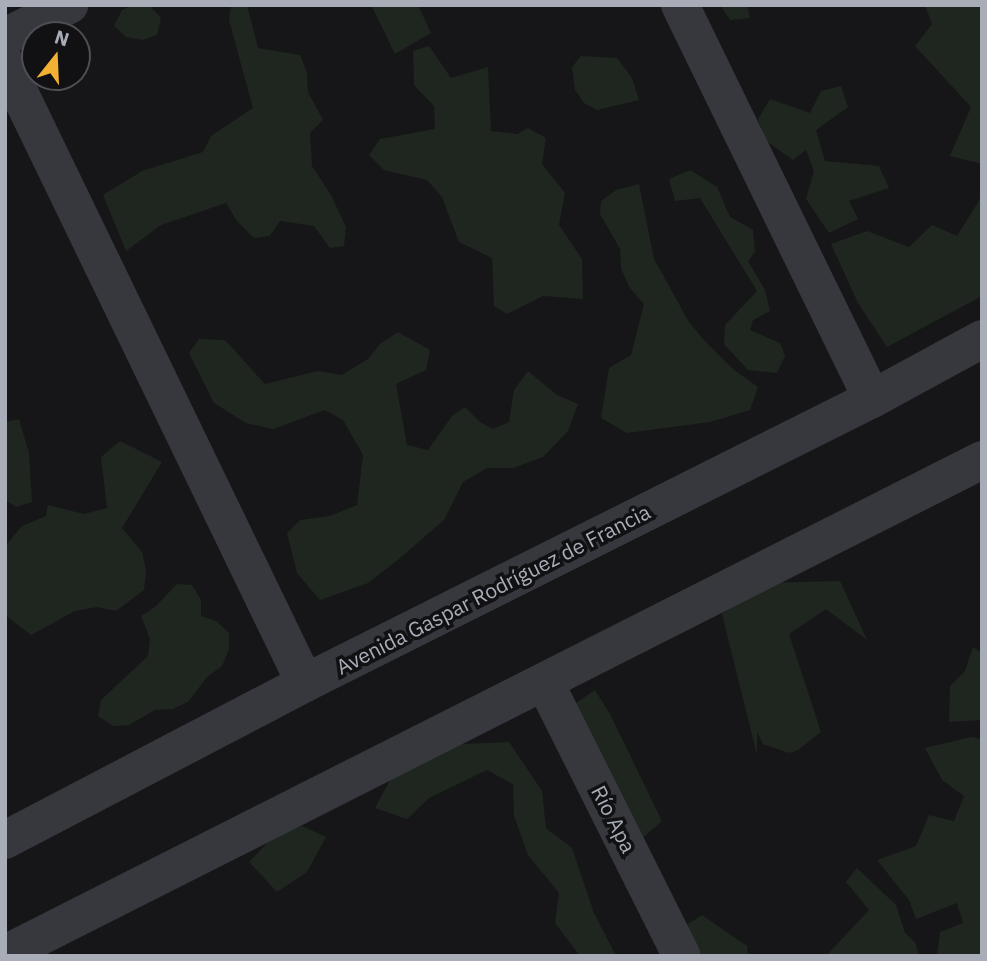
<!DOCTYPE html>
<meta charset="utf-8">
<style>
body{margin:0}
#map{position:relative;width:987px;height:961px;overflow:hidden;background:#161618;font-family:"IBM Plex Sans",sans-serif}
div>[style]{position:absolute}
.green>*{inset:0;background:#1e261f}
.minor>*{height:38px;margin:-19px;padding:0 19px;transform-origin:19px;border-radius:19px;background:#37383d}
span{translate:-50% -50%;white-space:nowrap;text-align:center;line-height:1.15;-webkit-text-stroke:7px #111113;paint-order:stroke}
.street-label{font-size:21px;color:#a8adb8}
.frame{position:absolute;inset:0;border:7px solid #a8adb8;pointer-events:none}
.north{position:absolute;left:21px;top:21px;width:70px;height:70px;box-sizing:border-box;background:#111113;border:2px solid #4d4f55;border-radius:50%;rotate:18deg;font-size:19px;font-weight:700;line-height:28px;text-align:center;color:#a8adb8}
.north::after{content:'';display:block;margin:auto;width:24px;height:32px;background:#f2b134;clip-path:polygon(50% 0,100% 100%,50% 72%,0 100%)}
</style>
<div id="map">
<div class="green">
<i style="clip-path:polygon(132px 5px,149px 5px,161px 18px,157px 35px,143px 40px,126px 37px,114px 26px,122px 10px)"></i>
<i style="clip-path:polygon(231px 5px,247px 5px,258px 48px,300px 55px,307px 73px,308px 92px,323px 120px,310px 133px,312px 166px,331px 195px,346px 227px,344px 246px,330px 248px,314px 226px,280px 221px,270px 236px,254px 238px,237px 221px,226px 203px,161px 225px,126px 251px,103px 195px,142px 171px,203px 152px,211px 136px,253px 108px,229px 20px)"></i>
<i style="clip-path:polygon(371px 5px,418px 5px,431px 33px,395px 54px)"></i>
<i style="clip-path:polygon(720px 5px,747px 5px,750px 18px,730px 20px)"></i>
<i style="clip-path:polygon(925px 5px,982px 5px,982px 164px,950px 156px,971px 107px,915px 46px,932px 24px)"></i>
<i style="clip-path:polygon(429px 46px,451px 78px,488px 67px,491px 131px,517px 134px,528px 128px,546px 138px,542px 164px,565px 193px,559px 225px,582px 259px,583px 299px,543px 296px,507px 314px,494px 306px,492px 258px,459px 242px,442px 197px,427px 180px,384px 170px,369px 155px,380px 139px,435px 129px,434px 106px,414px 85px,413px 51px)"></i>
<i style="clip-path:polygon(581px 56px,617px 58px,632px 78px,639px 100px,597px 110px,584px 103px,575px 90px,572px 67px)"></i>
<i style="clip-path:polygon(841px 86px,848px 107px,816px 130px,825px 161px,879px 166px,889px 188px,849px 201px,858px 219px,829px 233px,806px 199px,814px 171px,806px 150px,793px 160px,766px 141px,758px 119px,770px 99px,810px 113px,821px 91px)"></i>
<i style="clip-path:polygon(690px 170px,717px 187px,730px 217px,753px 230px,755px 252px,748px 261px,765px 290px,770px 311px,753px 320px,750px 330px,780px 343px,785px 356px,777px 373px,748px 370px,724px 344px,725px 325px,757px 291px,700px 198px,675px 201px,669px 179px)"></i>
<i style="clip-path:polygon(639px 184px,654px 259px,689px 322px,703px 339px,733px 369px,758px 387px,750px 410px,710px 422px,627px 433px,601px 418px,609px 368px,631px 355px,644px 304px,630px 288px,621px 269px,620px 249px,600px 214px,601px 201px,616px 190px)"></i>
<i style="clip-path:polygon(982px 196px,982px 296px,887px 347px,858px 303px,831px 244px,867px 231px,909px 247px,932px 225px,957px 236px)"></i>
<i style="clip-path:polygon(398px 332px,430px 350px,426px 370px,396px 384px,407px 445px,428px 450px,452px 416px,465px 407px,480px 422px,493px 429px,509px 422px,514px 390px,528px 371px,557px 395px,578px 404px,568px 431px,543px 457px,513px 468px,487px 468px,463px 482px,444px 520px,399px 559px,368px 583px,320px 600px,297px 573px,287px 533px,300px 520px,330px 516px,357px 505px,363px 455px,343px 420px,325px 410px,273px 429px,246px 423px,214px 403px,189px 353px,199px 339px,225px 340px,265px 384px,318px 371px,342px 375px,368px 359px,380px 344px)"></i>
<i style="clip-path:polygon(19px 419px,29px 453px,32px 502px,16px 507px,5px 500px,5px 422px)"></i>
<i style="clip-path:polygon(120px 441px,162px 462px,122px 528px,142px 552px,146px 570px,144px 590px,116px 611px,97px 607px,75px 611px,31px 635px,5px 615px,5px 546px,22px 526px,46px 516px,48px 505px,84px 514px,107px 508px,101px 457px)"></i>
<i style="clip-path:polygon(840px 581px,867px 640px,826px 609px,789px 634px,821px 732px,798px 750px,789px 753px,763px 744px,757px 732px,757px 755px,722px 614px,761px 583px)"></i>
<i style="clip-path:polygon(177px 584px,192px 585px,201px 600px,201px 616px,216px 621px,229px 633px,229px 649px,222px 666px,207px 677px,188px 702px,173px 709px,155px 710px,129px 725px,113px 726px,98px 716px,101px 700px,148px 656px,150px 639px,141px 616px,155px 607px)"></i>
<i style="clip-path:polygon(973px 647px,982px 653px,982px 720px,949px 722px,950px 686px,965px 671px)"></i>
<i style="clip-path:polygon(595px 690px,610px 714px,662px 821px,629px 850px,566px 710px)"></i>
<i style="clip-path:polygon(971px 737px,982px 739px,982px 956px,937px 956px,940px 932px,963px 923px,957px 903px,916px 919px,909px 900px,877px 860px,916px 846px,929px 815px,954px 821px,964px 796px,942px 780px,925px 748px)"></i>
<i style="clip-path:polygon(509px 742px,542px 791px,546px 828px,572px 848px,594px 913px,616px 956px,580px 956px,555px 923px,559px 893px,528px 855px,514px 816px,513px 784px,487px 770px,429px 798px,407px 819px,375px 808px,404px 754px,463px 744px)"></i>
<i style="clip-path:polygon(302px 826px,326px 837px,307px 872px,277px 892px,249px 862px,273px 837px)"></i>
<i style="clip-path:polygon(857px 868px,896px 905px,905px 933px,915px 942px,919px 956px,826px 956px,869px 910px,846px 882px)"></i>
<i style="clip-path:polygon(702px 915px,747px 946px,748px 956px,692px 956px,683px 927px)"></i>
</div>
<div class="minor">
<i style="left:680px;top:5px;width:438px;rotate:64deg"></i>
<i style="left:5px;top:37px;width:72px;rotate:-26.6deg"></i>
<i style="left:5px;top:63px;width:689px;rotate:64.18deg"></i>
<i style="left:545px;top:683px;width:305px;rotate:63.4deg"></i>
<i style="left:5px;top:840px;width:339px;rotate:-27.6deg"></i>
<i style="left:305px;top:683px;width:634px;rotate:-26.61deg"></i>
<i style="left:872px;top:399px;width:125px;rotate:-28.6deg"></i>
<i style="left:5px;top:954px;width:1095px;rotate:-26.82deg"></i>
</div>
<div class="street-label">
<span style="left:493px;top:589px;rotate:-27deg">Avenida Gaspar Rodríguez de Francia</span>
<span style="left:614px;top:819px;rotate:63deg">Río Apa</span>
</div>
<div class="frame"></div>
<div class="north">N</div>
</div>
